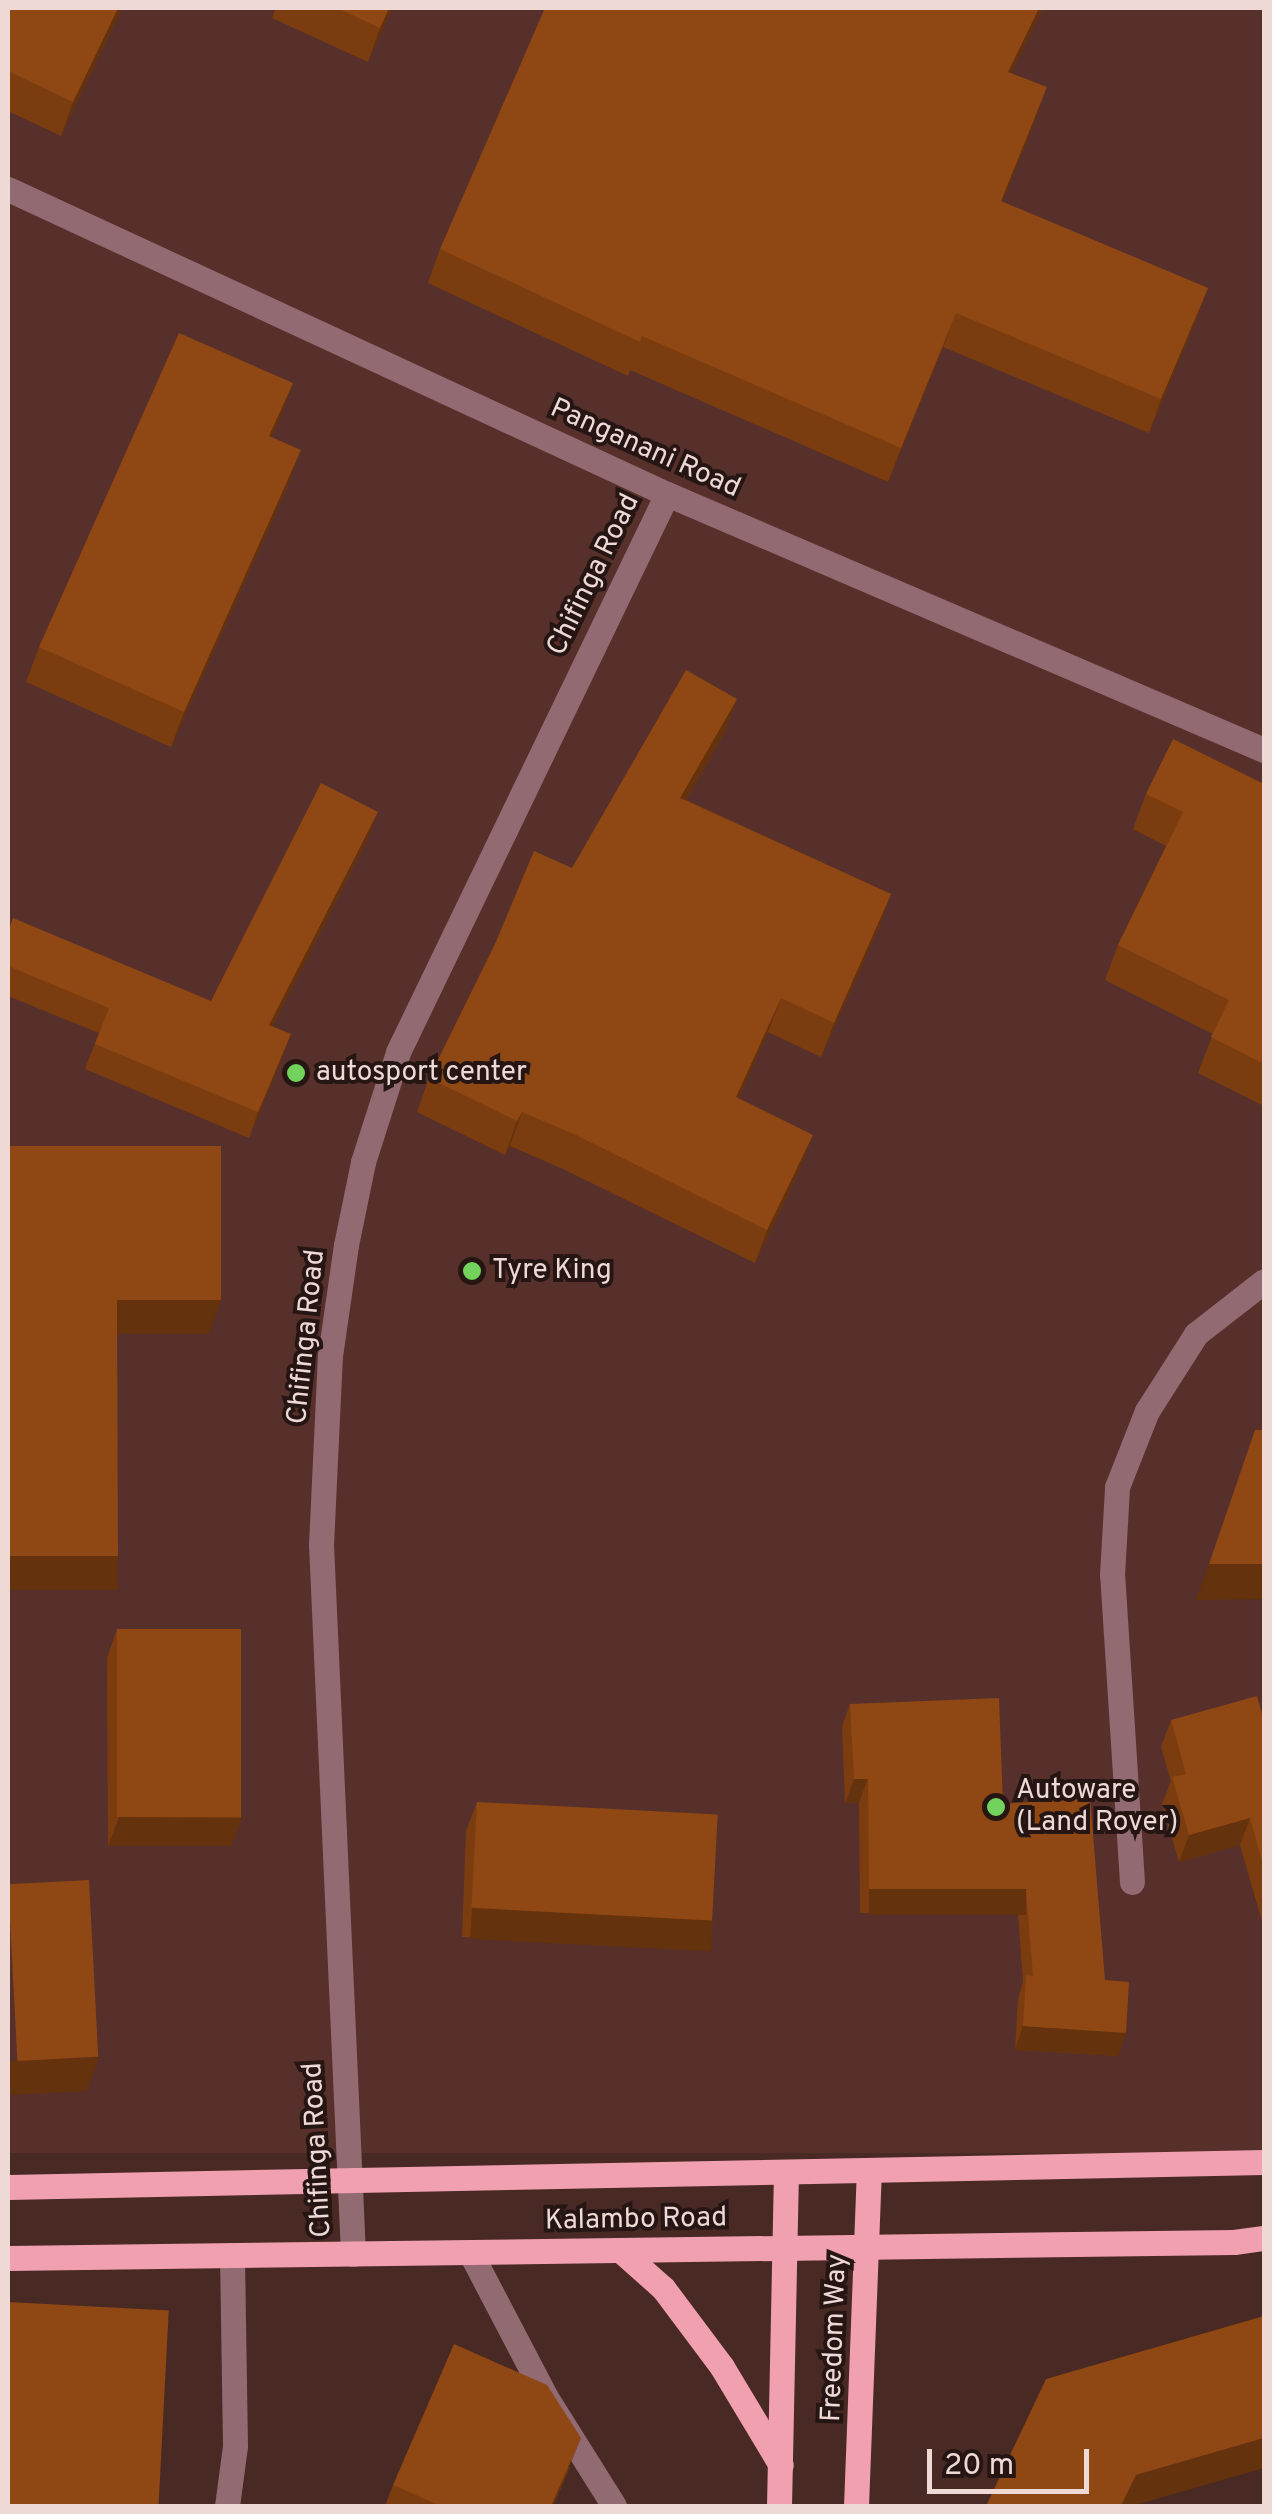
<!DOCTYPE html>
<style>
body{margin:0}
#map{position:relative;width:1272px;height:2514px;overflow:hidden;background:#482924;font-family:Overpass,sans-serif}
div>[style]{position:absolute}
.built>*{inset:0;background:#57302b;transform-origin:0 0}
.minor>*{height:25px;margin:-12.5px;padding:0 12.5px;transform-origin:12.5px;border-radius:12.5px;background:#926a72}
.major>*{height:25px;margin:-12.5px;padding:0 12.5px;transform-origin:12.5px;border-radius:12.5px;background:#f1a0b0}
.wall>*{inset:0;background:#7b3d10}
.shaded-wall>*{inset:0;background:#64320d;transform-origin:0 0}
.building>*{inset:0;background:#8f4713;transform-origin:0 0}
.dots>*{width:28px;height:28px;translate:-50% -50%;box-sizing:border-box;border:5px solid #251614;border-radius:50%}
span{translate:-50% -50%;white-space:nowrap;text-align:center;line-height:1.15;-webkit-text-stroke:8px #251614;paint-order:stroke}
.street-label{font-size:28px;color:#eed9d5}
.poi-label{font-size:28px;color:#eed9d5}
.left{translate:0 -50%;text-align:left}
.frame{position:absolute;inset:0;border:10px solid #eed9d5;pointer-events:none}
.scale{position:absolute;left:927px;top:2449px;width:162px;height:45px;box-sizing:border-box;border:5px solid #eed9d5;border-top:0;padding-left:12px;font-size:30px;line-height:35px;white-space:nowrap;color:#eed9d5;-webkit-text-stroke:8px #251614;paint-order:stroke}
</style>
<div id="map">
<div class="built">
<i style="left:8px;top:8px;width:1256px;height:2145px"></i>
</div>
<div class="minor">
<i style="left:8px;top:189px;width:726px;rotate:24.84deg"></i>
<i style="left:667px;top:494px;width:650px;rotate:23.21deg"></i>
<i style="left:1132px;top:1882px;width:308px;rotate:-93.7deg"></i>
<i style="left:1112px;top:1575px;width:88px;rotate:-86.7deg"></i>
<i style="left:1117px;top:1487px;width:82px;rotate:-68.5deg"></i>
<i style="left:1147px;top:1411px;width:91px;rotate:-57.5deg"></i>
<i style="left:1196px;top:1334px;width:86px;rotate:-37.9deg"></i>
<i style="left:470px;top:2252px;width:166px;rotate:62.4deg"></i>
<i style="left:547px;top:2399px;width:126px;rotate:57.9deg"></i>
<i style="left:353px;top:2254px;width:710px;rotate:-92.58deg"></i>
<i style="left:321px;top:1545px;width:189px;rotate:-87.3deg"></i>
<i style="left:330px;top:1356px;width:112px;rotate:-81.8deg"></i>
<i style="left:346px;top:1245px;width:85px;rotate:-78.4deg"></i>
<i style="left:363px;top:1162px;width:115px;rotate:-72.3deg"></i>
<i style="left:398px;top:1052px;width:619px;rotate:-64.26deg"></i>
<i style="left:227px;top:2506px;width:61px;rotate:-82.4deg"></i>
<i style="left:235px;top:2446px;width:191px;rotate:-90.9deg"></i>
</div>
<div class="major">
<i style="left:8px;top:2187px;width:1256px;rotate:-1.14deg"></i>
<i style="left:620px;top:2250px;width:57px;rotate:41.5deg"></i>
<i style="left:663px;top:2288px;width:99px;rotate:53.2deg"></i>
<i style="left:722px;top:2367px;width:114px;rotate:59deg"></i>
<i style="left:8px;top:2258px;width:1226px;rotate:-0.75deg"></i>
<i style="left:1234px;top:2242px;width:30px;rotate:-8deg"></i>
<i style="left:779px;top:2506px;width:334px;rotate:-88.8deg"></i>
<i style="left:856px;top:2506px;width:335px;rotate:-87.8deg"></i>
</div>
<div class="wall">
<i style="clip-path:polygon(8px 8px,122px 8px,61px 136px,8px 111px)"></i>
<i style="clip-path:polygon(276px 8px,392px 8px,368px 62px,272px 18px)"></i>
<i style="clip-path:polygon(1043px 8px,1011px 73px,1035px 121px,1002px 202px,1208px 288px,1195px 322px,1149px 433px,943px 347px,888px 482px,630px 370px,628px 376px,428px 283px,440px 249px)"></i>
<i style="clip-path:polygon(293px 383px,272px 437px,288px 485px,171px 747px,26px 682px,39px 647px)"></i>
<i style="clip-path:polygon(737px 699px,725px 732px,686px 800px,891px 894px,879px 927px,821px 1057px,768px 1032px,738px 1099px,800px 1169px,755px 1263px,563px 1169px,510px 1146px,505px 1155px,417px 1112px,429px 1078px,572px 868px)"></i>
<i style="clip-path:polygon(1264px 784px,1264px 1106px,1198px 1073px,1213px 1034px,1105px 980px,1118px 945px,1166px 846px,1133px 829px,1146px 794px)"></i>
<i style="clip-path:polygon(368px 838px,272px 1027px,281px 1060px,249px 1138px,85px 1069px,99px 1033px,8px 996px,8px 932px,211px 1001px)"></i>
<i style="clip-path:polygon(117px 1629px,242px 1818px,231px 1846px,108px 1846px,107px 1658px)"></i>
<i style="clip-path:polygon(850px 1704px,1003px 1804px,1105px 1980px,1118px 2056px,1015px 2050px,1018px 1999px,1023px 1982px,1018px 1913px,860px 1913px,859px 1802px,845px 1803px,842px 1727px)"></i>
<i style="clip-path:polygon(1264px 1713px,1264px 1928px,1240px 1845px,1179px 1862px,1162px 1804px,1171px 1781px,1161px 1747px,1171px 1720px)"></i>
<i style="clip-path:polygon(477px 1802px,713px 1921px,703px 1949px,462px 1937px,466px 1831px)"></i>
<i style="clip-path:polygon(570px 2467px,553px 2506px,385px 2506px,393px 2485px)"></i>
</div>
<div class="shaded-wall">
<i style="clip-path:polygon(118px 8px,122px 8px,61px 136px,73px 102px)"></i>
<i style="clip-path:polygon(389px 8px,392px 8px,368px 62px,380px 28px)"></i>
<i style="clip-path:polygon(1039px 8px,1043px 8px,995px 106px,1008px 72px)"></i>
<i style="clip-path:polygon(1047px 87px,1035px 121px,989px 235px,1001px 201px)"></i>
<i style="clip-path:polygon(1208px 288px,1195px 322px,1149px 433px,1161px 399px)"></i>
<i style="clip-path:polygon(956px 313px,943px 347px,888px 482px,901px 448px)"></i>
<i style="clip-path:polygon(293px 383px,280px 419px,256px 471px,269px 436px)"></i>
<i style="clip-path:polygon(301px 450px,288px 485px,171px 747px,184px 712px)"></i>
<i style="clip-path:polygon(737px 699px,725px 732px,668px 831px,680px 798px)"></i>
<i style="clip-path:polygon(378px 812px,368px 838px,260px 1051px,269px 1025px)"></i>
<i style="clip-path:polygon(891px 894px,879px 927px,821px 1057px,834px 1023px)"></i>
<i style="clip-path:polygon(781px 998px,768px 1032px,724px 1131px,736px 1097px)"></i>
<i style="clip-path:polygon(291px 1034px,281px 1060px,249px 1138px,258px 1112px)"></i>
<i style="clip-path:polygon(522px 1112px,510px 1146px,505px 1155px,517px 1121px)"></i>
<i style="clip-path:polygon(813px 1135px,800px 1169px,755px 1263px,767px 1230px)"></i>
<i style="clip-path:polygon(117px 1300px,221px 1300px,209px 1334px,105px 1334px)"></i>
<i style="left:8px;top:1556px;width:110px;height:34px"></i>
<i style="clip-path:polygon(1209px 1564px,1264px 1564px,1264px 1599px,1196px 1600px)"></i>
<i style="clip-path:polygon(854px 1779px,868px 1779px,859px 1802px,845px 1803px)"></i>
<i style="clip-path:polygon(119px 1817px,242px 1818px,231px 1846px,108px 1846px)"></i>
<i style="clip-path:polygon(1250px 1818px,1240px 1845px,1179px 1862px,1189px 1835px)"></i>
<i style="left:869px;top:1889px;width:157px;height:26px"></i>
<i style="left:472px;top:1908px;width:241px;height:31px;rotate:3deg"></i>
<i style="clip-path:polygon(1023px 2026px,1126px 2033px,1118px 2056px,1015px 2050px)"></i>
<i style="clip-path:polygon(99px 2057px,87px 2091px,8px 2095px,8px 2061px)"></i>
<i style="clip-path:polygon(581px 2438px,553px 2506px,551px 2506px)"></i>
<i style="clip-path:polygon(1264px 2438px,1264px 2468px,1132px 2506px,1121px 2506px,1136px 2475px)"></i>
</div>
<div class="building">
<i style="clip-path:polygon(8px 8px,118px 8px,73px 102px,8px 71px)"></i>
<i style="clip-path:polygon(337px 8px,389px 8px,380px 28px)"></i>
<i style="clip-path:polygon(545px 8px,1039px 8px,1008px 72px,1047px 87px,1001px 201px,1208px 288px,1161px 399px,956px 313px,901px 448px,642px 336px,640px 342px,440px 249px)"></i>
<i style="clip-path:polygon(179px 333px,293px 383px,269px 436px,301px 450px,184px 712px,39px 647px)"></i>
<i style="clip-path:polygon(686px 670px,737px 699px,680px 798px,891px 894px,834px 1023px,781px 998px,736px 1097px,813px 1135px,767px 1230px,576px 1135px,522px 1112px,517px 1121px,429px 1078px,495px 944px,534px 851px,572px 868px)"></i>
<i style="clip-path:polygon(1173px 739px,1264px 784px,1264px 1064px,1211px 1037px,1229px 1000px,1118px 945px,1183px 812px,1146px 794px)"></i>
<i style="clip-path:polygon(321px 783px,378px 812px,269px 1025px,291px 1034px,258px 1112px,95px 1044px,109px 1008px,8px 966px,8px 932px,13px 918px,211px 1001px)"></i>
<i style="clip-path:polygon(8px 1146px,221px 1146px,221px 1300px,117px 1300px,118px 1556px,8px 1556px)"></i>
<i style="clip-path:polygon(1255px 1430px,1264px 1430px,1264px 1564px,1209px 1564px)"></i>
<i style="left:117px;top:1629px;width:124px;height:188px"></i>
<i style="clip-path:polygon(1257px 1696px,1262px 1714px,1264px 1713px,1264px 1868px,1250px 1818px,1189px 1835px,1172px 1777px,1186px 1774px,1171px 1720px)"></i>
<i style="clip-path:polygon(999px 1698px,1003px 1804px,1090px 1798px,1105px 1980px,1129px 1982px,1126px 2033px,1023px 2026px,1026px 1975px,1033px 1976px,1026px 1889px,869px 1889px,868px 1779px,854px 1779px,850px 1704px)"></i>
<i style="left:477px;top:1802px;width:241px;height:106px;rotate:3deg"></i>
<i style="left:89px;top:1880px;width:177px;height:81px;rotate:87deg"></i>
<i style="left:8px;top:2302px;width:161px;height:204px;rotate:3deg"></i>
<i style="clip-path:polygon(1264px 2316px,1264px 2438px,1136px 2475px,1121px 2506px,986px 2506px,1046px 2379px)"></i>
<i style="clip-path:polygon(454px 2344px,547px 2385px,581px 2438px,551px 2506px,441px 2506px,393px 2485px)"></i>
</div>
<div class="dots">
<i style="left:296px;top:1073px;background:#73d25c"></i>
<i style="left:472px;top:1271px;background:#73d25c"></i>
<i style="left:996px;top:1807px;background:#73d25c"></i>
</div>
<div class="street-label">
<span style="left:645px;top:449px;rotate:24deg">Panganani Road</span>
<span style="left:594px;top:575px;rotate:-64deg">Chifinga Road</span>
<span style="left:307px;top:1337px;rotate:-84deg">Chifinga Road</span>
<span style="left:318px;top:2150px;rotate:-93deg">Chifinga Road</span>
<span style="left:636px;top:2220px;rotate:-1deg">Kalambo Road</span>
<span style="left:835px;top:2338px;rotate:-88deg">Freedom Way</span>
</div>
<div class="poi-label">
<span class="left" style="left:316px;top:1073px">autosport center</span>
<span class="left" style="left:492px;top:1271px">Tyre King</span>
<span class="left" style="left:1016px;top:1807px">Autoware<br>(Land Rover)</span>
</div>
<div class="frame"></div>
<div class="scale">20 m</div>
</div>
